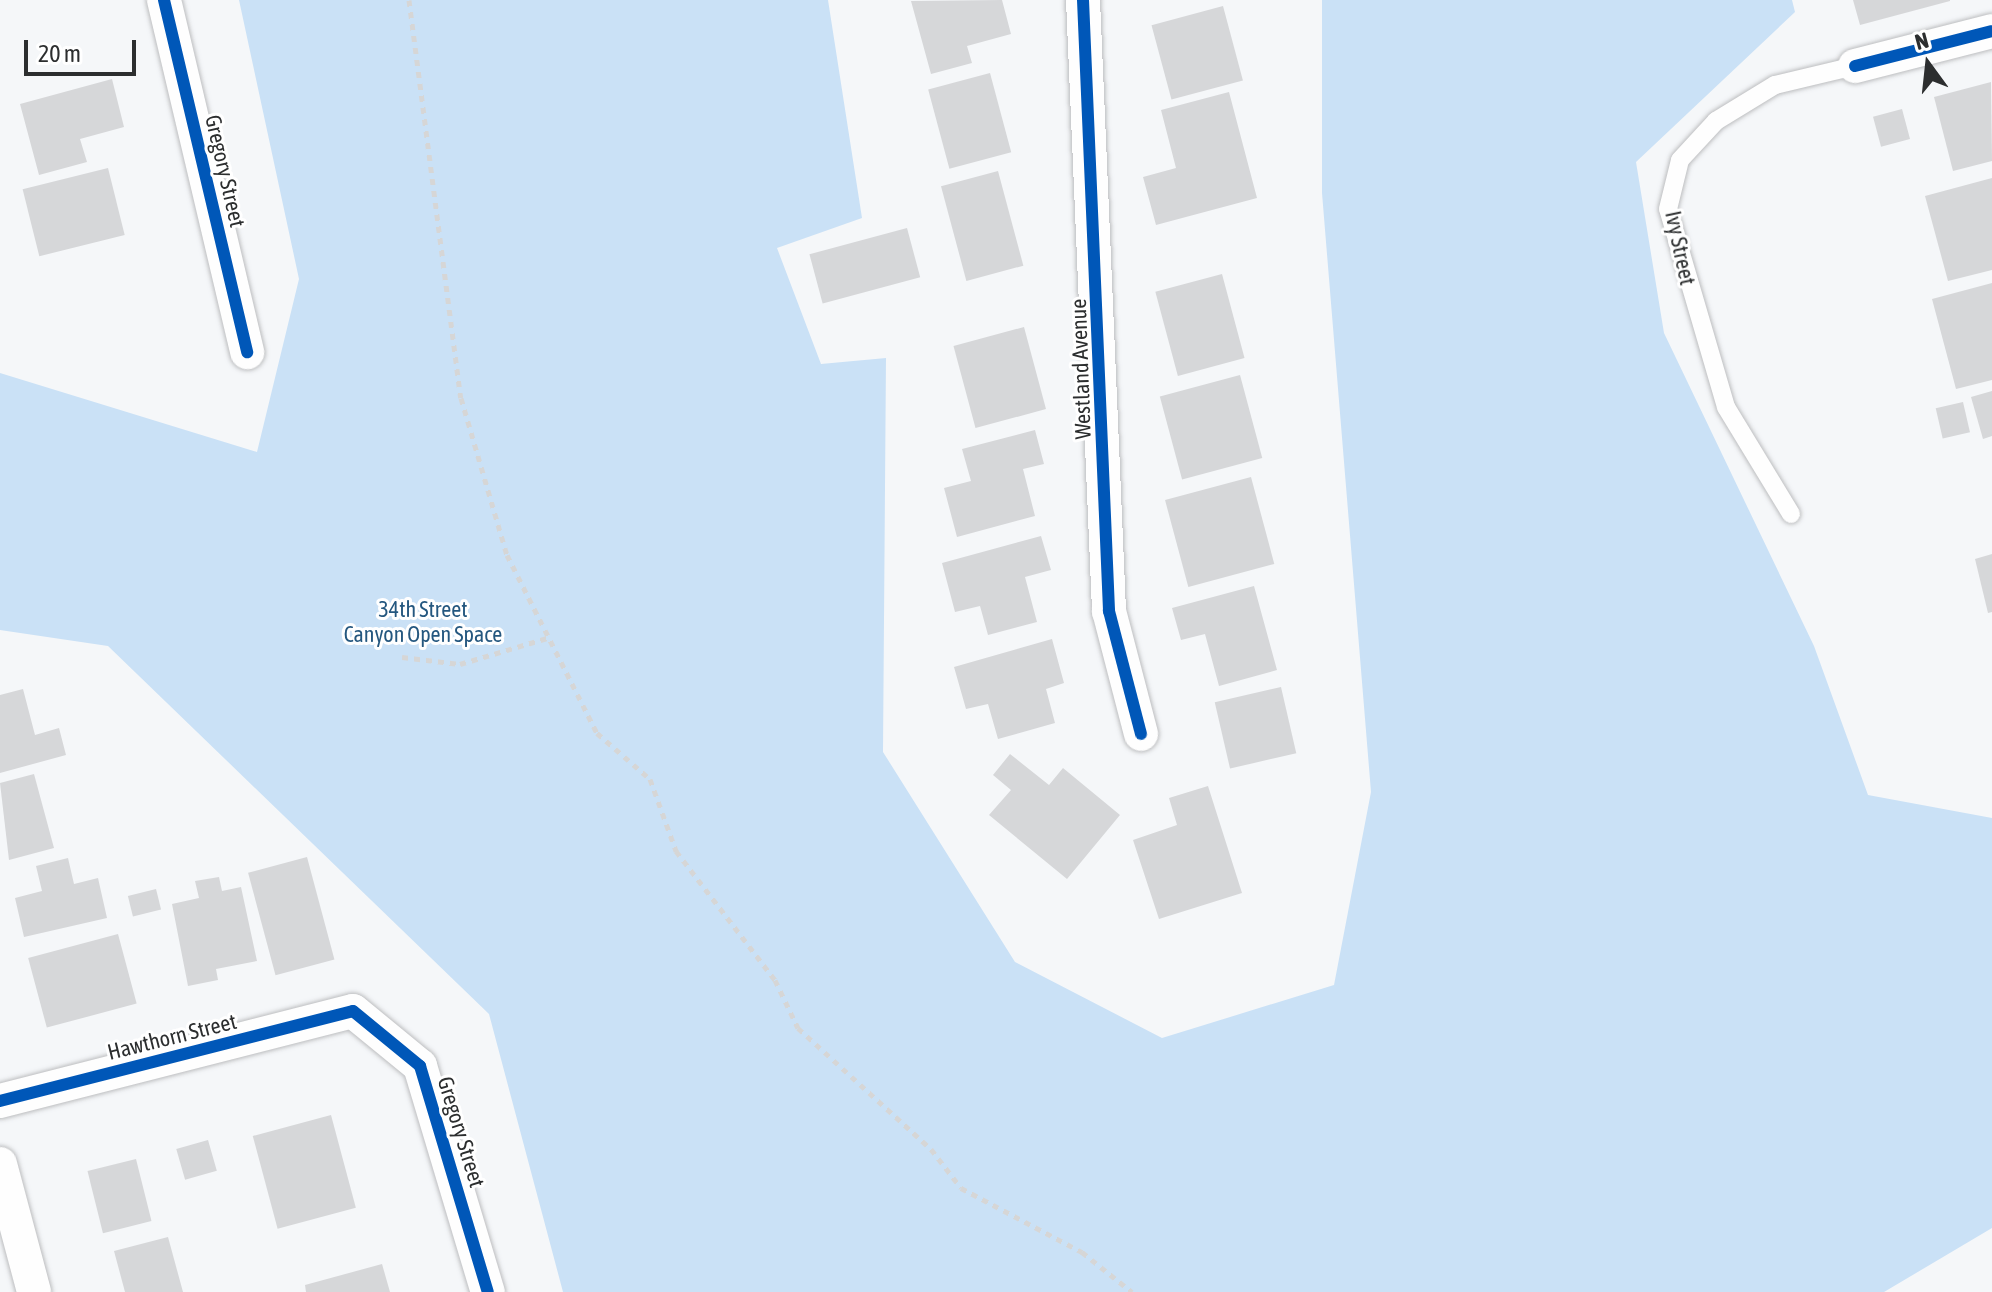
<!DOCTYPE html>
<style>
body{margin:0}
#map{position:relative;width:1992px;height:1292px;overflow:hidden;background:#f5f7f9;font-family:"Asap Condensed",sans-serif}
div>[style]{position:absolute}
.green>*{inset:0;background:#cae1f6}
.building>*{inset:0;background:#d6d7d9;transform-origin:0 0}
.path>*{height:5px;margin-top:-2.5px;transform-origin:0;background:repeating-linear-gradient(90deg,#d6d6d6 0 6px,transparent 0 12px)}
.roads{filter:drop-shadow(0 0 2px #bdbec0) drop-shadow(0 0 2px #bdbec0)}
.lane>*{height:18px;margin:-9px;padding:0 9px;transform-origin:9px;border-radius:9px;background:#fefefe}
.street>*{height:34px;margin:-17px;padding:0 17px;transform-origin:17px;border-radius:17px;background:#fefefe}
.cycleway>*{height:12px;margin:-6px;padding:0 6px;transform-origin:6px;border-radius:6px;background:#0057b8}
span{translate:-50% -50%;white-space:nowrap;text-align:center;line-height:1.15;-webkit-text-stroke:6px #fff;paint-order:stroke}
.street-label{font-size:22px;color:#2c2e2f}
.park-label{font-size:22px;color:#24577f}
.north{position:absolute;left:1888px;top:24px;width:80px;height:80px;-webkit-text-stroke:6px #fff;paint-order:stroke;rotate:345deg;font-size:22px;font-weight:700;line-height:32px;text-align:center;color:#2c2e2f}
.north::after{content:'';display:block;margin:auto;width:28px;height:36px;background:#2c2e2f;clip-path:polygon(50% 0,100% 100%,50% 72%,0 100%)}
.scale{position:absolute;left:24px;top:40px;width:112px;height:36px;box-sizing:border-box;border:4px solid #2c2e2f;border-top:0;padding-left:10px;font-size:24px;line-height:28px;white-space:nowrap;color:#2c2e2f;-webkit-text-stroke:6px #fff;paint-order:stroke}
</style>
<div id="map">
<div class="green">
<i style="clip-path:polygon(239px 0,828px 0,862px 218px,777px 248px,821px 364px,886px 358px,883px 752px,1015px 962px,1162px 1038px,1334px 985px,1371px 792px,1322px 193px,1322px 0,1792px 0,1795px 12px,1636px 162px,1664px 333px,1814px 646px,1868px 795px,1992px 818px,1992px 1228px,1884px 1292px,563px 1292px,489px 1014px,108px 646px,0 630px,0 373px,257px 452px,299px 279px)"></i>
</div>
<div class="building">
<i style="clip-path:polygon(1002px 0,1011px 34px,967px 46px,972px 63px,931px 74px,911px 1px)"></i>
<i style="clip-path:polygon(1853px 0,1950px 0,1950px 1px,1860px 25px)"></i>
<i style="left:1223px;top:6px;width:77px;height:74px;rotate:75deg"></i>
<i style="left:990px;top:73px;width:82px;height:64px;rotate:75deg"></i>
<i style="clip-path:polygon(112px 79px,124px 127px,80px 139px,87px 162px,39px 175px,20px 104px)"></i>
<i style="clip-path:polygon(1991px 82px,1992px 161px,1953px 171px,1934px 97px)"></i>
<i style="clip-path:polygon(1229px 92px,1257px 198px,1156px 225px,1143px 177px,1176px 168px,1161px 110px)"></i>
<i style="left:1902px;top:109px;width:31px;height:30px;rotate:75deg"></i>
<i style="left:108px;top:168px;width:69px;height:88px;rotate:76deg"></i>
<i style="left:998px;top:171px;width:98px;height:59px;rotate:75deg"></i>
<i style="clip-path:polygon(1992px 178px,1992px 270px,1948px 281px,1925px 196px)"></i>
<i style="left:907px;top:228px;width:51px;height:101px;rotate:75deg"></i>
<i style="left:1222px;top:274px;width:87px;height:69px;rotate:75deg"></i>
<i style="clip-path:polygon(1992px 283px,1992px 380px,1956px 389px,1932px 299px)"></i>
<i style="left:1024px;top:327px;width:85px;height:73px;rotate:75deg"></i>
<i style="left:1240px;top:375px;width:86px;height:83px;rotate:75deg"></i>
<i style="clip-path:polygon(1992px 391px,1992px 436px,1983px 439px,1971px 397px)"></i>
<i style="left:1963px;top:402px;width:31px;height:28px;rotate:77deg"></i>
<i style="clip-path:polygon(1035px 430px,1044px 464px,1023px 469px,1035px 516px,957px 537px,944px 488px,971px 481px,962px 449px)"></i>
<i style="left:1251px;top:477px;width:90px;height:89px;rotate:75deg"></i>
<i style="clip-path:polygon(1041px 536px,1051px 570px,1025px 577px,1037px 622px,988px 635px,980px 606px,955px 612px,942px 563px)"></i>
<i style="clip-path:polygon(1992px 554px,1992px 612px,1988px 613px,1975px 559px)"></i>
<i style="clip-path:polygon(1254px 586px,1277px 670px,1219px 686px,1205px 634px,1181px 640px,1172px 608px)"></i>
<i style="clip-path:polygon(1052px 639px,1064px 683px,1046px 689px,1055px 723px,998px 739px,988px 704px,966px 709px,954px 667px)"></i>
<i style="left:1281px;top:687px;width:68px;height:68px;rotate:77deg"></i>
<i style="clip-path:polygon(23px 689px,35px 735px,59px 728px,66px 755px,0 773px,0 695px)"></i>
<i style="clip-path:polygon(1010px 754px,1049px 785px,1063px 768px,1120px 815px,1067px 879px,989px 815px,1011px 790px,993px 775px)"></i>
<i style="clip-path:polygon(34px 774px,54px 848px,9px 860px,0 783px)"></i>
<i style="clip-path:polygon(1208px 786px,1242px 893px,1159px 919px,1133px 840px,1177px 825px,1169px 798px)"></i>
<i style="left:307px;top:857px;width:106px;height:61px;rotate:75deg"></i>
<i style="clip-path:polygon(68px 858px,74px 884px,98px 878px,107px 918px,24px 937px,15px 898px,42px 891px,36px 866px)"></i>
<i style="clip-path:polygon(219px 877px,222px 891px,241px 887px,257px 961px,216px 969px,218px 980px,188px 986px,172px 904px,199px 898px,195px 881px)"></i>
<i style="left:156px;top:889px;width:21px;height:29px;rotate:76deg"></i>
<i style="left:118px;top:934px;width:72px;height:93px;rotate:75deg"></i>
<i style="left:331px;top:1115px;width:96px;height:81px;rotate:75deg"></i>
<i style="left:208px;top:1140px;width:32px;height:33px;rotate:74deg"></i>
<i style="left:136px;top:1159px;width:64px;height:50px;rotate:76deg"></i>
<i style="clip-path:polygon(168px 1237px,183px 1292px,125px 1292px,114px 1251px)"></i>
<i style="clip-path:polygon(382px 1264px,390px 1292px,306px 1292px,305px 1285px)"></i>
</div>
<div class="path">
<i style="left:409px;top:0;width:401px;rotate:82.6deg"></i>
<i style="left:461px;top:398px;width:164px;rotate:73.7deg"></i>
<i style="left:507px;top:555px;width:199px;rotate:63.2deg"></i>
<i style="left:597px;top:733px;width:70px;rotate:41deg"></i>
<i style="left:650px;top:779px;width:77px;rotate:70.1deg"></i>
<i style="left:676px;top:851px;width:163px;rotate:52.5deg"></i>
<i style="left:775px;top:980px;width:53px;rotate:64.4deg"></i>
<i style="left:798px;top:1028px;width:180px;rotate:42.3deg"></i>
<i style="left:931px;top:1149px;width:49px;rotate:52.4deg"></i>
<i style="left:961px;top:1188px;width:137px;rotate:27.9deg"></i>
<i style="left:1082px;top:1252px;width:64px;rotate:38.7deg"></i>
<i style="left:402px;top:657px;width:58px;rotate:6.9deg"></i>
<i style="left:460px;top:664px;width:91px;rotate:-16.6deg"></i>
</div>
<div class="roads">
<div class="lane">
<i style="left:1791px;top:514px;width:125px;rotate:-121.3deg"></i>
<i style="left:1726px;top:407px;width:206px;rotate:-106.3deg"></i>
<i style="left:1668px;top:209px;width:50px;rotate:-76.2deg"></i>
<i style="left:1680px;top:160px;width:53px;rotate:-47.3deg"></i>
<i style="left:1716px;top:121px;width:69px;rotate:-31.4deg"></i>
<i style="left:1775px;top:85px;width:82px;rotate:-13.4deg"></i>
</div>
<div class="street">
<i style="left:164px;top:0;width:362px;rotate:76.7deg"></i>
<i style="left:1083px;top:0;width:612px;rotate:87.56deg"></i>
<i style="left:1109px;top:611px;width:127px;rotate:75.4deg"></i>
<i style="left:1855px;top:66px;width:141px;rotate:-14.3deg"></i>
<i style="left:0;top:1101px;width:364px;rotate:-14.3deg"></i>
<i style="left:353px;top:1011px;width:87px;rotate:39.4deg"></i>
<i style="left:420px;top:1066px;width:236px;rotate:73.3deg"></i>
<i style="left:0;top:1164px;width:132px;rotate:75.1deg"></i>
</div>
</div>
<div class="cycleway">
<i style="left:164px;top:0;width:362px;rotate:76.7deg"></i>
<i style="left:1083px;top:0;width:612px;rotate:87.56deg"></i>
<i style="left:1109px;top:611px;width:127px;rotate:75.4deg"></i>
<i style="left:1855px;top:66px;width:141px;rotate:-14.3deg"></i>
<i style="left:0;top:1101px;width:364px;rotate:-14.3deg"></i>
<i style="left:353px;top:1011px;width:87px;rotate:39.4deg"></i>
<i style="left:420px;top:1066px;width:236px;rotate:73.3deg"></i>
</div>
<div class="street-label">
<span style="left:225px;top:171px;rotate:77deg">Gregory Street</span>
<span style="left:1680px;top:248px;rotate:78deg">Ivy Street</span>
<span style="left:1081px;top:369px;rotate:-92deg">Westland Avenue</span>
<span style="left:172px;top:1037px;rotate:-14deg">Hawthorn Street</span>
<span style="left:461px;top:1132px;rotate:73deg">Gregory Street</span>
</div>
<div class="park-label">
<span style="left:423px;top:622px">34th Street<br>Canyon Open Space</span>
</div>
<div class="north">N</div>
<div class="scale">20 m</div>
</div>
